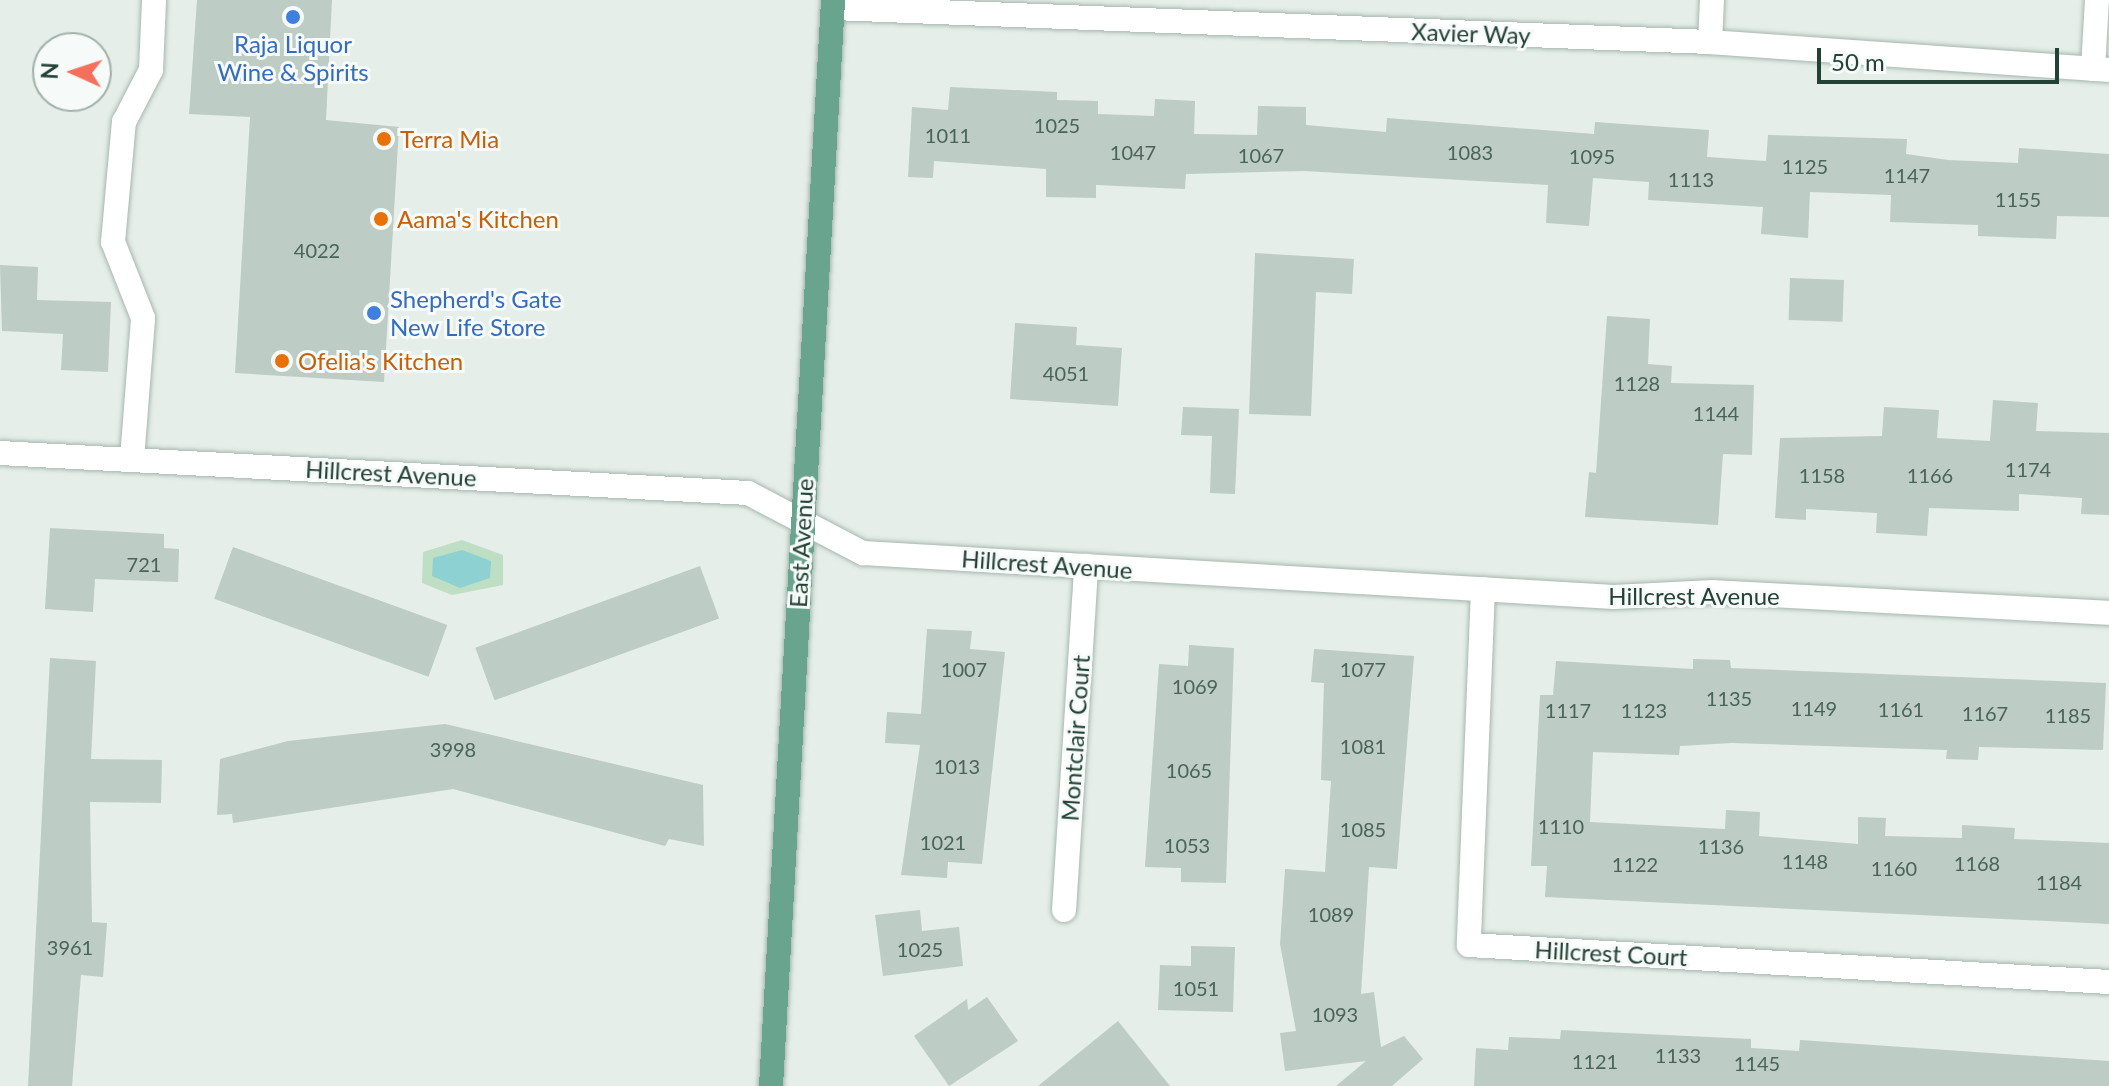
<!DOCTYPE html>
<style>
body{margin:0}
#map{position:relative;width:2109px;height:1086px;overflow:hidden;background:#e5eee9;font-family:Lato,sans-serif}
div>[style]{position:absolute}
.green>*{inset:0;background:#bedfc3}
.water>*{inset:0;background:#8dd1d3}
.building>*{inset:0;background:#bdccc4;transform-origin:0 0}
.roads{filter:drop-shadow(0 0 2px #a7b7af) drop-shadow(0 0 2px #a7b7af)}
.minor>*{height:24px;margin:-12px;padding:0 12px;transform-origin:12px;border-radius:12px;background:#fff}
.major>*{height:24px;margin:-12px;padding:0 12px;transform-origin:12px;border-radius:12px;background:#69a48e}
.dots>*{width:22px;height:22px;translate:-50% -50%;box-sizing:border-box;border:4px solid #f6faf8;border-radius:50%}
span{translate:-50% -50%;white-space:nowrap;text-align:center;line-height:1.15;-webkit-text-stroke:6px #f6faf8;paint-order:stroke}
.number-label{font-size:20px;color:#4a6459}
.number-label span{-webkit-text-stroke-width:0}
.street-label{font-size:24px;color:#234135}
.shop-label{font-size:24px;color:#366cbe}
.left{translate:0 -50%;text-align:left}
.food-label{font-size:24px;color:#c56008}
.north{position:absolute;left:32px;top:32px;width:80px;height:80px;box-sizing:border-box;background:#f6faf8;border:2px solid #a2b0aa;border-radius:50%;rotate:273deg;font-size:22px;font-weight:700;line-height:32px;text-align:center;color:#234135}
.north::after{content:'';display:block;margin:auto;width:28px;height:36px;background:#f4705d;clip-path:polygon(50% 0,100% 100%,50% 72%,0 100%)}
.scale{position:absolute;left:1817px;top:48px;width:242px;height:36px;box-sizing:border-box;border:4px solid #234135;border-top:0;padding-left:10px;font-size:24px;line-height:28px;white-space:nowrap;color:#234135;-webkit-text-stroke:6px #f6faf8;paint-order:stroke}
</style>
<div id="map">
<div class="green">
<i style="clip-path:polygon(462px 540px,503px 555px,503px 585px,452px 595px,422px 583px,423px 552px)"></i>
</div>
<div class="water">
<i style="clip-path:polygon(462px 550px,491px 561px,490px 578px,460px 588px,432px 576px,433px 558px)"></i>
</div>
<div class="building">
<i style="clip-path:polygon(197px 0,332px 0,326px 120px,399px 127px,384px 382px,235px 373px,250px 117px,189px 114px)"></i>
<i style="clip-path:polygon(950px 87px,1057px 92px,1057px 100px,1098px 101px,1098px 114px,1154px 116px,1155px 99px,1195px 101px,1194px 134px,1257px 135px,1258px 106px,1306px 107px,1306px 125px,1386px 132px,1387px 118px,1594px 134px,1595px 122px,1709px 130px,1707px 157px,1766px 161px,1768px 135px,1907px 139px,1906px 154px,1948px 160px,2018px 163px,2019px 148px,2109px 154px,2109px 217px,2057px 216px,2056px 239px,1978px 236px,1978px 225px,1890px 222px,1891px 195px,1810px 192px,1808px 238px,1761px 234px,1763px 207px,1648px 200px,1649px 182px,1593px 178px,1589px 226px,1546px 223px,1548px 185px,1304px 171px,1186px 174px,1185px 189px,1096px 185px,1096px 198px,1046px 197px,1046px 169px,934px 161px,933px 178px,908px 177px,912px 107px,948px 110px)"></i>
<i style="clip-path:polygon(1255px 253px,1354px 259px,1352px 294px,1316px 292px,1311px 416px,1249px 414px)"></i>
<i style="clip-path:polygon(0 265px,38px 267px,37px 300px,111px 302px,108px 372px,61px 370px,63px 334px,2px 331px)"></i>
<i style="left:1790px;top:278px;width:54px;height:42px;rotate:2deg"></i>
<i style="clip-path:polygon(1607px 316px,1650px 319px,1648px 364px,1672px 366px,1671px 383px,1754px 385px,1752px 455px,1723px 454px,1718px 525px,1585px 517px,1589px 472px,1596px 473px)"></i>
<i style="clip-path:polygon(1015px 323px,1077px 327px,1076px 345px,1122px 348px,1118px 406px,1010px 399px)"></i>
<i style="clip-path:polygon(1993px 400px,2038px 403px,2036px 431px,2109px 433px,2109px 515px,2081px 514px,2082px 498px,2019px 494px,2019px 511px,1929px 508px,1927px 536px,1876px 533px,1877px 513px,1806px 509px,1806px 520px,1775px 518px,1780px 438px,1882px 436px,1884px 407px,1939px 410px,1937px 438px,1990px 441px)"></i>
<i style="clip-path:polygon(1183px 407px,1239px 409px,1235px 494px,1210px 493px,1212px 436px,1181px 435px)"></i>
<i style="clip-path:polygon(50px 528px,164px 534px,164px 548px,179px 549px,178px 582px,95px 579px,93px 612px,45px 609px)"></i>
<i style="left:233px;top:547px;width:228px;height:55px;rotate:20deg"></i>
<i style="left:700px;top:566px;width:56px;height:239px;rotate:70deg"></i>
<i style="clip-path:polygon(927px 629px,972px 631px,970px 649px,1005px 652px,982px 864px,948px 862px,947px 878px,901px 875px,920px 745px,885px 743px,887px 712px,921px 714px)"></i>
<i style="clip-path:polygon(1189px 645px,1234px 648px,1226px 883px,1181px 882px,1181px 868px,1145px 867px,1159px 664px,1188px 666px)"></i>
<i style="clip-path:polygon(1314px 649px,1414px 656px,1397px 869px,1369px 867px,1361px 994px,1374px 992px,1381px 1047px,1404px 1036px,1423px 1059px,1392px 1086px,1336px 1086px,1366px 1061px,1285px 1071px,1280px 1033px,1296px 1031px,1280px 944px,1285px 869px,1325px 872px,1331px 781px,1321px 780px,1324px 683px,1311px 682px)"></i>
<i style="clip-path:polygon(50px 658px,96px 661px,91px 759px,162px 760px,161px 803px,90px 802px,92px 922px,107px 923px,103px 977px,81px 975px,72px 1086px,28px 1086px)"></i>
<i style="clip-path:polygon(1693px 659px,1730px 660px,1731px 668px,2106px 683px,2103px 750px,1979px 747px,1978px 760px,1946px 759px,1947px 750px,1732px 743px,1680px 746px,1679px 755px,1593px 752px,1590px 822px,1725px 829px,1726px 810px,1760px 812px,1759px 836px,1858px 844px,1858px 817px,1886px 818px,1885px 836px,1962px 838px,1962px 825px,2015px 828px,2014px 839px,2109px 843px,2109px 924px,1545px 897px,1547px 866px,1531px 866px,1540px 695px,1553px 695px,1556px 661px,1693px 669px)"></i>
<i style="clip-path:polygon(445px 724px,703px 785px,704px 846px,669px 839px,665px 846px,453px 789px,233px 823px,232px 814px,217px 815px,220px 759px,288px 741px)"></i>
<i style="clip-path:polygon(920px 910px,922px 931px,959px 927px,963px 966px,883px 976px,875px 915px)"></i>
<i style="clip-path:polygon(1191px 946px,1235px 947px,1233px 1012px,1158px 1010px,1160px 965px,1191px 966px)"></i>
<i style="clip-path:polygon(987px 997px,1018px 1041px,949px 1086px,914px 1036px,967px 999px,968px 1010px)"></i>
<i style="clip-path:polygon(1118px 1021px,1170px 1086px,1038px 1086px)"></i>
<i style="clip-path:polygon(1561px 1030px,1751px 1039px,1751px 1048px,1799px 1051px,1800px 1040px,2109px 1061px,2109px 1086px,1474px 1086px,1476px 1048px,1508px 1050px,1509px 1037px,1560px 1039px)"></i>
</div>
<div class="roads">
<div class="minor">
<i style="left:833px;top:8px;width:878px;rotate:2.22deg"></i>
<i style="left:1710px;top:42px;width:400px;rotate:4deg"></i>
<i style="left:1710px;top:42px;width:42px;rotate:-87.3deg"></i>
<i style="left:2093px;top:69px;width:69px;rotate:-86.7deg"></i>
<i style="left:0;top:453px;width:749px;rotate:3.06deg"></i>
<i style="left:748px;top:493px;width:130px;rotate:27.6deg"></i>
<i style="left:863px;top:553px;width:752px;rotate:3.35deg"></i>
<i style="left:1614px;top:597px;width:99px;rotate:-2.9deg"></i>
<i style="left:1713px;top:592px;width:397px;rotate:3deg"></i>
<i style="left:132px;top:459px;width:141px;rotate:-85.5deg"></i>
<i style="left:143px;top:318px;width:82px;rotate:-111.5deg"></i>
<i style="left:113px;top:242px;width:121px;rotate:-84.8deg"></i>
<i style="left:124px;top:122px;width:59px;rotate:-62.6deg"></i>
<i style="left:151px;top:70px;width:70px;rotate:-87.5deg"></i>
<i style="left:1483px;top:589px;width:356px;rotate:92.3deg"></i>
<i style="left:1469px;top:945px;width:641px;rotate:3.31deg"></i>
<i style="left:1064px;top:910px;width:345px;rotate:-86.3deg"></i>
</div>
<div class="major">
<i style="left:771px;top:1086px;width:1088px;rotate:-86.73deg"></i>
</div>
</div>
<div class="dots">
<i style="left:293px;top:17px;background:#3f7fe0"></i>
<i style="left:384px;top:139px;background:#e8710a"></i>
<i style="left:381px;top:219px;background:#e8710a"></i>
<i style="left:374px;top:313px;background:#3f7fe0"></i>
<i style="left:282px;top:361px;background:#e8710a"></i>
</div>
<div class="number-label">
<span style="left:1057px;top:125px">1025</span>
<span style="left:948px;top:135px">1011</span>
<span style="left:1133px;top:152px">1047</span>
<span style="left:1470px;top:152px">1083</span>
<span style="left:1261px;top:155px">1067</span>
<span style="left:1592px;top:156px">1095</span>
<span style="left:1805px;top:166px">1125</span>
<span style="left:1907px;top:175px">1147</span>
<span style="left:1691px;top:179px">1113</span>
<span style="left:2018px;top:199px">1155</span>
<span style="left:317px;top:250px">4022</span>
<span style="left:1066px;top:373px">4051</span>
<span style="left:1637px;top:383px">1128</span>
<span style="left:1716px;top:413px">1144</span>
<span style="left:2028px;top:469px">1174</span>
<span style="left:1822px;top:475px">1158</span>
<span style="left:1930px;top:475px">1166</span>
<span style="left:144px;top:564px">721</span>
<span style="left:964px;top:669px">1007</span>
<span style="left:1363px;top:669px">1077</span>
<span style="left:1195px;top:686px">1069</span>
<span style="left:1729px;top:698px">1135</span>
<span style="left:1814px;top:708px">1149</span>
<span style="left:1901px;top:709px">1161</span>
<span style="left:1568px;top:710px">1117</span>
<span style="left:1644px;top:710px">1123</span>
<span style="left:1985px;top:713px">1167</span>
<span style="left:2068px;top:715px">1185</span>
<span style="left:1363px;top:746px">1081</span>
<span style="left:453px;top:749px">3998</span>
<span style="left:957px;top:766px">1013</span>
<span style="left:1189px;top:770px">1065</span>
<span style="left:1561px;top:826px">1110</span>
<span style="left:1363px;top:829px">1085</span>
<span style="left:943px;top:842px">1021</span>
<span style="left:1187px;top:845px">1053</span>
<span style="left:1721px;top:846px">1136</span>
<span style="left:1805px;top:861px">1148</span>
<span style="left:1977px;top:863px">1168</span>
<span style="left:1635px;top:864px">1122</span>
<span style="left:1894px;top:868px">1160</span>
<span style="left:2059px;top:882px">1184</span>
<span style="left:1331px;top:914px">1089</span>
<span style="left:70px;top:947px">3961</span>
<span style="left:920px;top:949px">1025</span>
<span style="left:1196px;top:988px">1051</span>
<span style="left:1335px;top:1014px">1093</span>
<span style="left:1678px;top:1055px">1133</span>
<span style="left:1595px;top:1061px">1121</span>
<span style="left:1757px;top:1063px">1145</span>
</div>
<div class="street-label">
<span style="left:1471px;top:33px;rotate:2deg">Xavier Way</span>
<span style="left:391px;top:473px;rotate:3deg">Hillcrest Avenue</span>
<span style="left:801px;top:543px;rotate:-87deg">East Avenue</span>
<span style="left:1047px;top:564px;rotate:4deg">Hillcrest Avenue</span>
<span style="left:1694px;top:596px">Hillcrest Avenue</span>
<span style="left:1075px;top:738px;rotate:-86deg">Montclair Court</span>
<span style="left:1611px;top:953px;rotate:3deg">Hillcrest Court</span>
</div>
<div class="shop-label">
<span style="left:293px;top:58px">Raja Liquor<br>Wine &amp; Spirits</span>
<span class="left" style="left:390px;top:313px">Shepherd's Gate<br>New Life Store</span>
</div>
<div class="food-label">
<span class="left" style="left:400px;top:139px">Terra Mia</span>
<span class="left" style="left:397px;top:219px">Aama's Kitchen</span>
<span class="left" style="left:298px;top:361px">Ofelia's Kitchen</span>
</div>
<div class="north">N</div>
<div class="scale">50 m</div>
</div>
